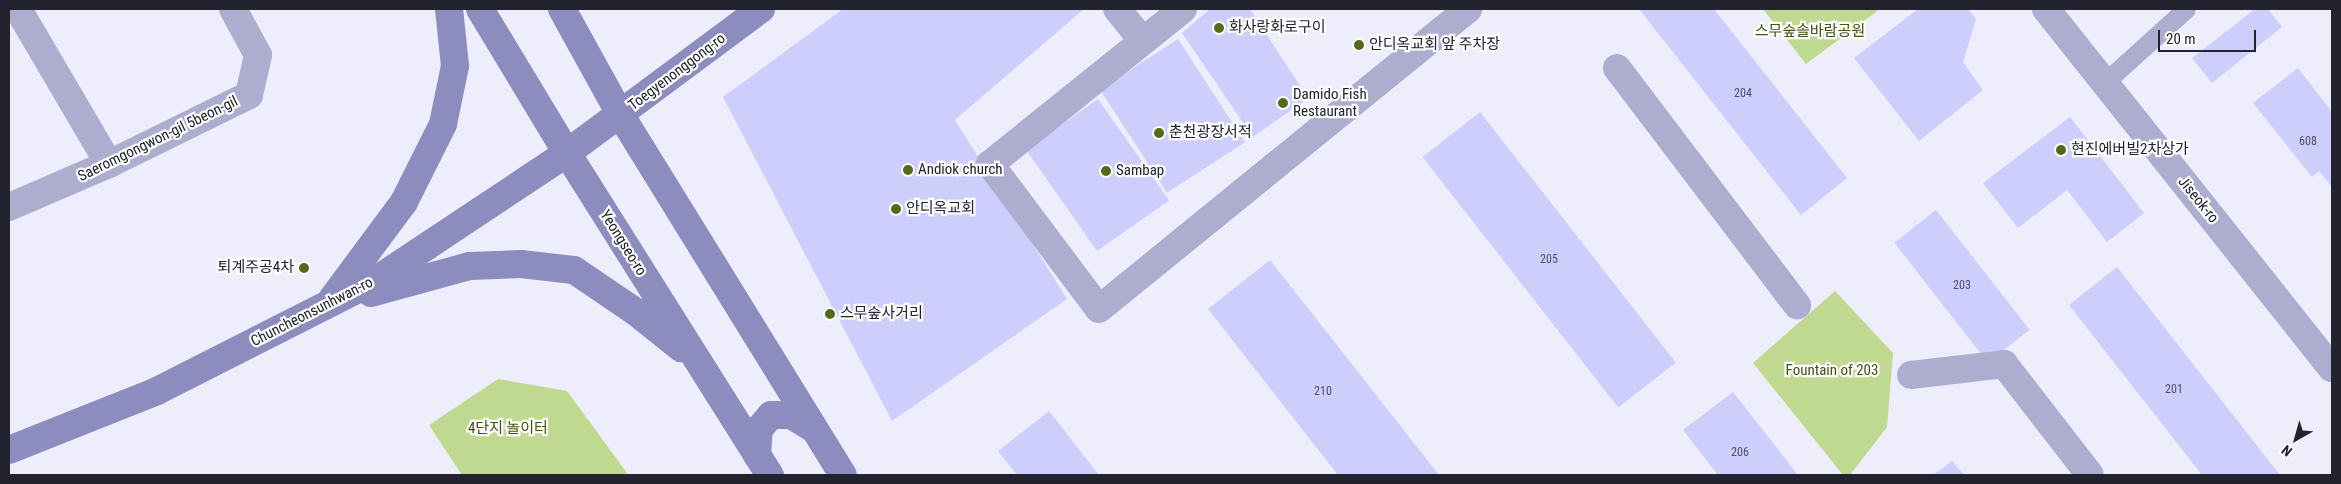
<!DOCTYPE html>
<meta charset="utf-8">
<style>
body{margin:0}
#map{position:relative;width:2341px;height:484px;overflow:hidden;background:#ededfc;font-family:"Roboto Condensed","Noto Sans KR",sans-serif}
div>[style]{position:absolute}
.green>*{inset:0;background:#c0d990}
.building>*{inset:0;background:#cecefd;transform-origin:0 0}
.lane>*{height:19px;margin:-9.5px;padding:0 9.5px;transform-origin:9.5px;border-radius:9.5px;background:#adadcf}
.street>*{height:28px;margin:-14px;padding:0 14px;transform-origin:14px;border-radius:14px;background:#adadcf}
.secondary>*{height:28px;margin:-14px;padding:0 14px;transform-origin:14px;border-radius:14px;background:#8d8cbe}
.dots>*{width:14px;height:14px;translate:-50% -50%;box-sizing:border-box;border:2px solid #fcfcfc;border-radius:50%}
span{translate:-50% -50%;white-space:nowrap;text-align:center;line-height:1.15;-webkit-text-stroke:4.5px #fcfcfc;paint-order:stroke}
.number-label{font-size:12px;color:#4e4e63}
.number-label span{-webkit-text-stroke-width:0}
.poi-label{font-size:15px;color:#232330}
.left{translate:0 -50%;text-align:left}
.right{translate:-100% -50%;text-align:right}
.park-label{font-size:15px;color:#425219}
.street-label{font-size:15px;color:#232330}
.frame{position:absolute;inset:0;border:10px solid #232330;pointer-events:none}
.north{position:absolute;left:2271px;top:414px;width:50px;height:50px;-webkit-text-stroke:4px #fcfcfc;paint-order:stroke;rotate:218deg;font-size:14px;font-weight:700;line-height:20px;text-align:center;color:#232330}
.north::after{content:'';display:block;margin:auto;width:18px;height:22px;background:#232330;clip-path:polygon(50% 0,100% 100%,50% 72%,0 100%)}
.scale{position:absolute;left:2158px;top:30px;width:98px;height:22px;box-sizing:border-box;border:2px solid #232330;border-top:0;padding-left:6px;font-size:15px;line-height:18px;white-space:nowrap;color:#232330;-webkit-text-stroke:4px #fcfcfc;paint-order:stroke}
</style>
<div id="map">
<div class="green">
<i style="clip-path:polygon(1763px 9px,1880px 9px,1806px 64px)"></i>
<i style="clip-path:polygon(1835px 291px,1893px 353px,1887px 427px,1850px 475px,1843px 475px,1753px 363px)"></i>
<i style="clip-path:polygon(498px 379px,567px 391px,627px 473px,624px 475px,462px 475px,429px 425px)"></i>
</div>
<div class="building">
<i style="clip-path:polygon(843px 9px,1084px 9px,955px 120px,1067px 299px,892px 421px,723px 97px)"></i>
<i style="clip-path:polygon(1210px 9px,1250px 9px,1308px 98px,1253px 137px,1182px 33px)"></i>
<i style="clip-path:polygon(1639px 9px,1714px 9px,1847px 178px,1801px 215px)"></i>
<i style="clip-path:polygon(1918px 9px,1968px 9px,1976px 19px,1963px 62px,1983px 90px,1919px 141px,1854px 58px)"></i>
<i style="clip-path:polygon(2255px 9px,2268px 9px,2282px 27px,2212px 83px,2192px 58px)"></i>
<i style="left:1178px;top:39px;width:123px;height:93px;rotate:57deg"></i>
<i style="clip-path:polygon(2298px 68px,2332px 112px,2332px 187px,2319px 171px,2312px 177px,2253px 103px)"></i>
<i style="left:1098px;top:99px;width:124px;height:88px;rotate:55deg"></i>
<i style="left:1480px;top:112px;width:318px;height:73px;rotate:52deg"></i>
<i style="clip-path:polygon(2070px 117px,2144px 213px,2107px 242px,2067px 190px,2018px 228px,1983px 183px)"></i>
<i style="left:1936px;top:210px;width:152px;height:53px;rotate:52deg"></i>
<i style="clip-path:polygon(1270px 260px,1439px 475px,1338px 475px,1208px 309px)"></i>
<i style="clip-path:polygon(2117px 267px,2280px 475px,2202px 475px,2069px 305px)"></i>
<i style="clip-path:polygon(1733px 392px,1798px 475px,1718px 475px,1683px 430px)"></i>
<i style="clip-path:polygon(1049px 411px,1099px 475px,1017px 475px,998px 451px)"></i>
<i style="clip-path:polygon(1952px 461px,1964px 475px,1933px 475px)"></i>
</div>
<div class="lane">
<i style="left:2104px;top:83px;width:110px;rotate:-42.1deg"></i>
</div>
<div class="street">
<i style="left:18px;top:9px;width:180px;rotate:59.6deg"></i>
<i style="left:1117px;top:9px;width:40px;rotate:51deg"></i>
<i style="left:1183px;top:9px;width:248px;rotate:141.2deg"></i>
<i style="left:990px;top:164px;width:181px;rotate:53.1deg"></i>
<i style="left:1099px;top:309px;width:476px;rotate:-39.1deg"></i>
<i style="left:2046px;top:9px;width:459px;rotate:51.5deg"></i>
<i style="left:1617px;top:68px;width:298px;rotate:52.8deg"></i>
<i style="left:9px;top:207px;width:109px;rotate:-23.3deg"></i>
<i style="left:109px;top:164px;width:156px;rotate:-26.2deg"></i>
<i style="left:249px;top:95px;width:41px;rotate:-77.3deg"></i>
<i style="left:258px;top:55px;width:52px;rotate:-118.5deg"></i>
<i style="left:1911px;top:375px;width:94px;rotate:-6.7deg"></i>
<i style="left:2004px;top:364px;width:140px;rotate:52.2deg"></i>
</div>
<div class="secondary">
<i style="left:480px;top:9px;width:168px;rotate:58.9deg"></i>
<i style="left:567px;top:153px;width:381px;rotate:57.8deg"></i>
<i style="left:562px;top:9px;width:120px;rotate:61.1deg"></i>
<i style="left:620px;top:114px;width:424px;rotate:58.3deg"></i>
<i style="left:371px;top:293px;width:103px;rotate:-15.3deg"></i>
<i style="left:470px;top:266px;width:51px;rotate:-2.2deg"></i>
<i style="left:521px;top:264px;width:53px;rotate:6.5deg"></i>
<i style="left:574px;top:270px;width:75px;rotate:34.1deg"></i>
<i style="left:636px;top:312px;width:58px;rotate:38.7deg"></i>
<i style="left:332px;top:299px;width:121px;rotate:-53.4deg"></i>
<i style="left:404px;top:202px;width:87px;rotate:-63.4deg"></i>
<i style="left:443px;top:124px;width:59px;rotate:-78.3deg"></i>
<i style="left:455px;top:66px;width:57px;rotate:-96deg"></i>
<i style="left:9px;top:450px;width:159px;rotate:-21.7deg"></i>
<i style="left:157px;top:391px;width:246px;rotate:-26.9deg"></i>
<i style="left:376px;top:280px;width:229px;rotate:-33.6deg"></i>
<i style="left:567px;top:153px;width:242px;rotate:-36.6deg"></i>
<i style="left:757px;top:455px;width:26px;rotate:-86deg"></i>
<i style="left:759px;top:429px;width:18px;rotate:-49deg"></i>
<i style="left:771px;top:415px;width:20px"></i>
<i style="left:791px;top:415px;width:26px;rotate:31deg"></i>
</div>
<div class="dots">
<i style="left:1219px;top:28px;background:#546a18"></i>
<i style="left:1359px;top:45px;background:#546a18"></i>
<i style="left:1283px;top:103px;background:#546a18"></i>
<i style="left:1159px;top:133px;background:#546a18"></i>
<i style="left:2061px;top:150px;background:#546a18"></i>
<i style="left:908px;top:170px;background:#546a18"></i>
<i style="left:1106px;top:171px;background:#546a18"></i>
<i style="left:896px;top:209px;background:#546a18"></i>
<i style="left:304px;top:268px;background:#546a18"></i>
<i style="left:830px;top:314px;background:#546a18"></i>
</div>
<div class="number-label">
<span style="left:1743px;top:94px">204</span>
<span style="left:2308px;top:142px">608</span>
<span style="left:1549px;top:260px">205</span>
<span style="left:1962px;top:286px">203</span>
<span style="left:2174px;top:390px">201</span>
<span style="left:1323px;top:392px">210</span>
<span style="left:1740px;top:453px">206</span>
</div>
<div class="poi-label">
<span class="left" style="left:1229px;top:28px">화사랑화로구이</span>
<span class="left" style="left:1369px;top:45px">안디옥교회 앞 주차장</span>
<span class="left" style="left:1293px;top:103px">Damido Fish<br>Restaurant</span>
<span class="left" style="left:1169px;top:133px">춘천광장서적</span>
<span class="left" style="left:2071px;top:150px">현진에버빌2차상가</span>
<span class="left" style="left:918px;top:170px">Andiok church</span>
<span class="left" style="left:1116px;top:171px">Sambap</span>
<span class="left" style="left:906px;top:209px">안디옥교회</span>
<span class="right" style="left:294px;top:268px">퇴계주공4차</span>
<span class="left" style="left:840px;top:314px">스무숲사거리</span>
</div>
<div class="park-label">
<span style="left:1810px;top:32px">스무숲솔바람공원</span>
<span style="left:1832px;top:371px">Fountain of 203</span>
<span style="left:508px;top:429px">4단지 놀이터</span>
</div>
<div class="street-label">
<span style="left:677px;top:72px;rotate:-37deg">Toegyenonggong-ro</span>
<span style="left:158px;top:139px;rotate:-26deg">Saeromgongwon-gil 5beon-gil</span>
<span style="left:2198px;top:200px;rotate:51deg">Jiseok-ro</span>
<span style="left:623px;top:243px;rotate:58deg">Yeongseo-ro</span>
<span style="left:312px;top:312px;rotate:-27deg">Chuncheonsunhwan-ro</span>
</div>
<div class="frame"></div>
<div class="north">N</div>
<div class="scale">20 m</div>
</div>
